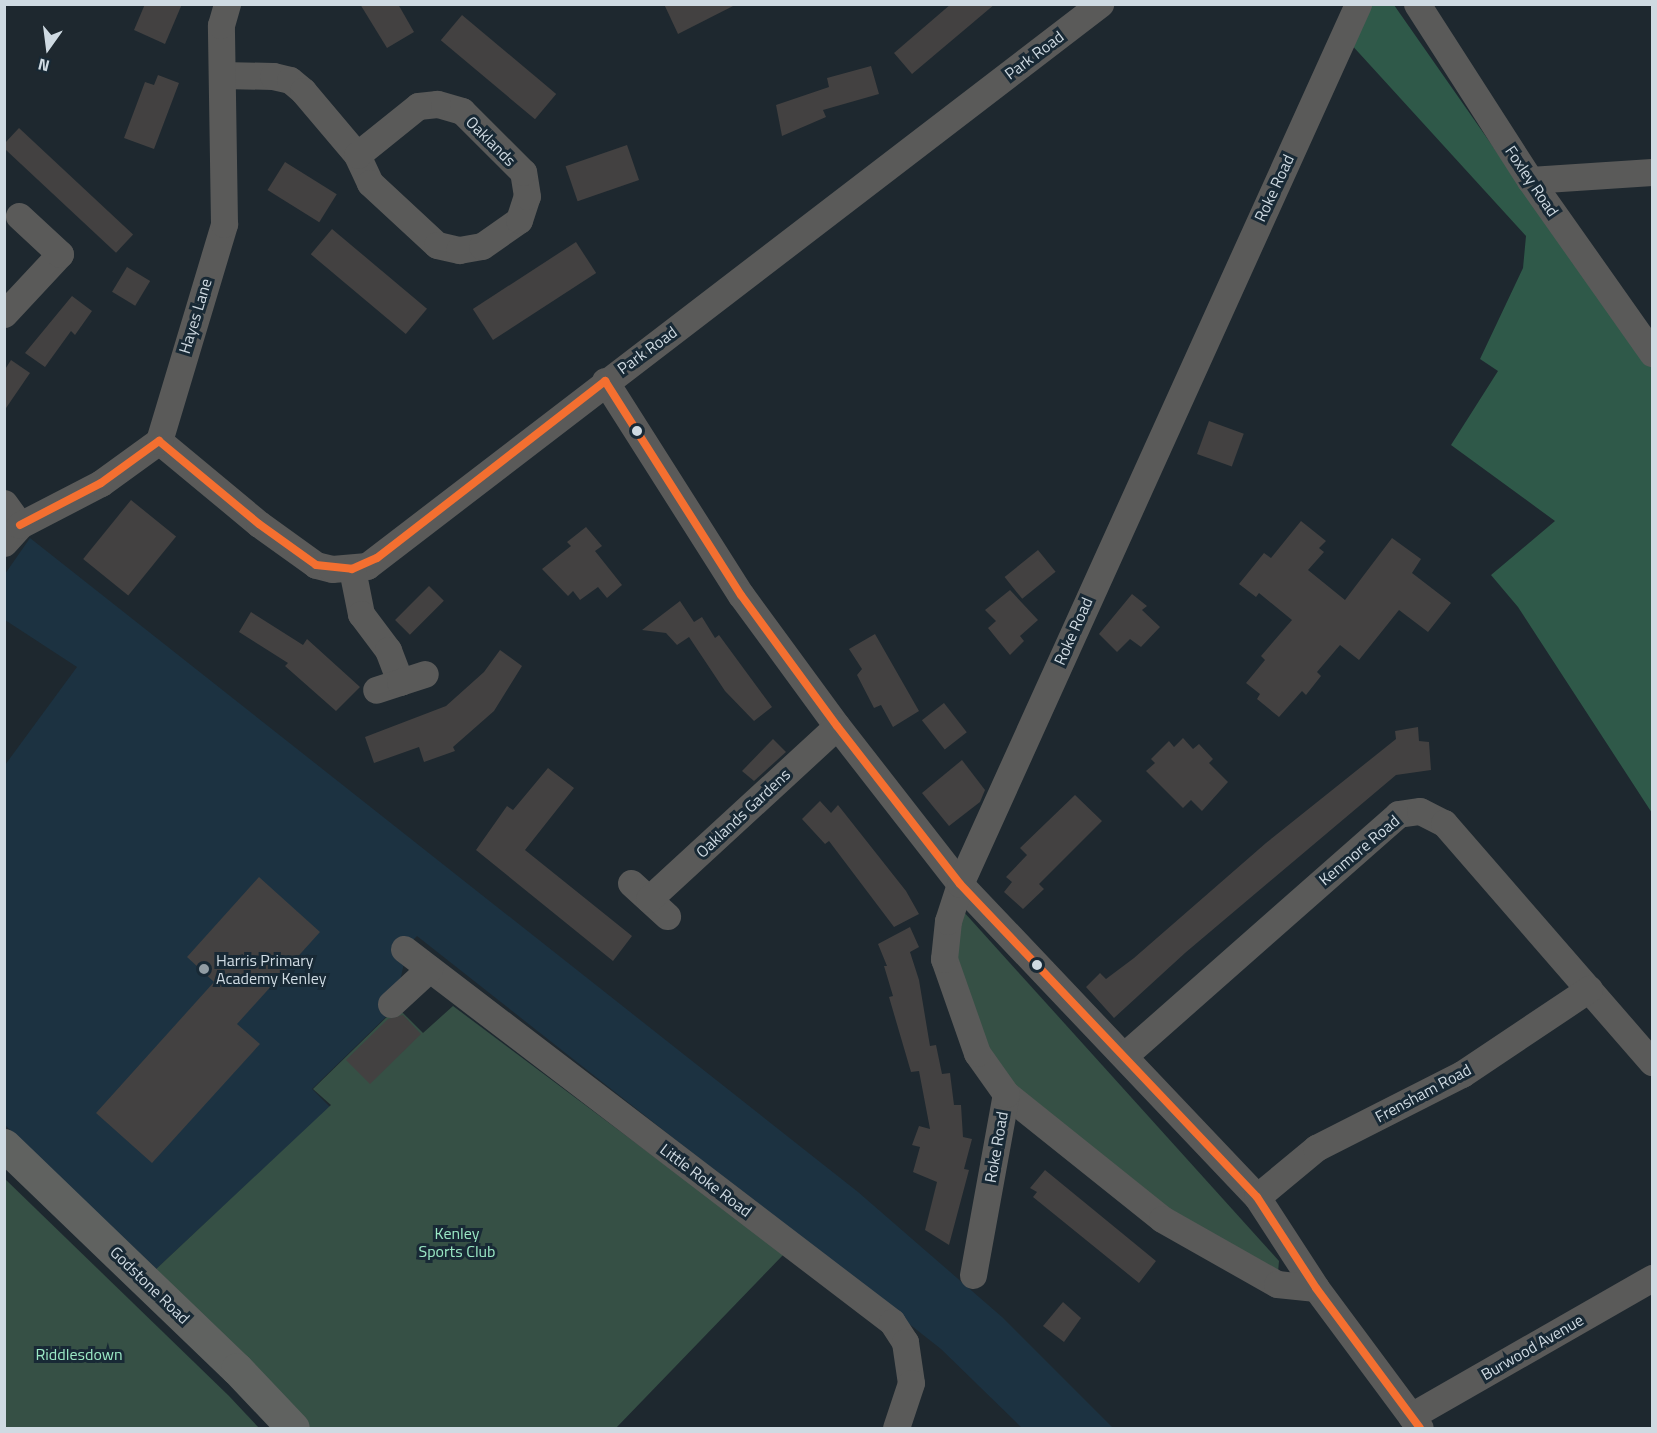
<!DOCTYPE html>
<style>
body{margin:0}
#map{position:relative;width:1657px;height:1433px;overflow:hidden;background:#1e282f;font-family:"Titillium Web",sans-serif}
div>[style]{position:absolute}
.built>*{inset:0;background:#1c3241}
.green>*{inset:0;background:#365045}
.forest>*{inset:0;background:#2f5949}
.building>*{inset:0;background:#434141;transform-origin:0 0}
.minor>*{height:27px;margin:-13.5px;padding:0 13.5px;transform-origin:13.5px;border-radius:13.5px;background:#5a5a59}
.highway>*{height:33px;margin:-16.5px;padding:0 16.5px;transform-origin:16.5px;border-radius:16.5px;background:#606260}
.bus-1>*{height:8px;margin:-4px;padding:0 4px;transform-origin:4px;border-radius:4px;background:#f46f30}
.dots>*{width:16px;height:16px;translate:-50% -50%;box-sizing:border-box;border:3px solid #182935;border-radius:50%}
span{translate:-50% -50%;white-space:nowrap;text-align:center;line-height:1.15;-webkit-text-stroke:6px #182935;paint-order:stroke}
.street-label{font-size:16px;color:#cfdae2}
.poi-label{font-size:16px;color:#cfdae2}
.left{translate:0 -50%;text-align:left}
.park-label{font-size:16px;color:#9ae8c5}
.frame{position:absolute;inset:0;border:6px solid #cfdae2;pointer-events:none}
.north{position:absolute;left:18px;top:18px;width:60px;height:60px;-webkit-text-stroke:4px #182935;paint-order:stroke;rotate:194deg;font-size:16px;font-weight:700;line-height:24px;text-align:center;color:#cfdae2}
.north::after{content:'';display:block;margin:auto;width:21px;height:27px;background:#cfdae2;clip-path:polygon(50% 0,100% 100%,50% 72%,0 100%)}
</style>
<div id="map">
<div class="built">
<i style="clip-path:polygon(30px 538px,858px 1192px,1002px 1317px,1113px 1428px,1022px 1428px,941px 1349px,417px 936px,399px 954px,404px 963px,394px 1009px,312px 1089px,330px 1107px,153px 1272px,5px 1125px,5px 765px,77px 667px,5px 620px,5px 574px)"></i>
</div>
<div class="green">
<i style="clip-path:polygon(954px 901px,1279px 1261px,1277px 1284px,1162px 1219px,977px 1053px,948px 921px)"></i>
<i style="clip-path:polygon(453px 1006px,784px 1254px,616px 1428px,309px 1428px,153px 1272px,331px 1105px,313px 1089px,397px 1007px,423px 1033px)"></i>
<i style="clip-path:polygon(4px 1178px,229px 1396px,259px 1428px,5px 1428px)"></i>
</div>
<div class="forest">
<i style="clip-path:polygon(1364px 5px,1394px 5px,1524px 191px,1652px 366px,1652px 813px,1518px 607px,1491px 575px,1555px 521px,1451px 445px,1498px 371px,1480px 359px,1523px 268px,1526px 236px,1349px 42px)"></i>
</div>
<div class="building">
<i style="clip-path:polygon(145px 4px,182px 4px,165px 44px,134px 30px)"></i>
<i style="clip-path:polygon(360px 4px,398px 4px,414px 32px,387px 48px)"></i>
<i style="clip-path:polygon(664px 4px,737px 4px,678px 34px)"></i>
<i style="clip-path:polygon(951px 4px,995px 4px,912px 74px,894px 53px)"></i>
<i style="left:462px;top:15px;width:123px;height:33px;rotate:40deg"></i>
<i style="clip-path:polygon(871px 66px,879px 94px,823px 110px,826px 117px,782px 136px,776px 105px,829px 87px,827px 78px)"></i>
<i style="clip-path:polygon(158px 75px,179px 83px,154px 149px,124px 138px,145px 82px,154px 85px)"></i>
<i style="left:19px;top:128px;width:156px;height:25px;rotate:43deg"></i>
<i style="left:627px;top:145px;width:37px;height:65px;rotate:71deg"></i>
<i style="left:285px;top:162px;width:61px;height:33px;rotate:32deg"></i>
<i style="left:332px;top:229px;width:124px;height:33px;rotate:40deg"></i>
<i style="left:576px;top:242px;width:37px;height:123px;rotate:57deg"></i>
<i style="left:127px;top:267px;width:27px;height:29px;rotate:31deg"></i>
<i style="clip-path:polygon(72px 296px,92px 311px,75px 335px,71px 331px,45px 367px,25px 353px)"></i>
<i style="clip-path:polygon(11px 360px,30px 373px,4px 411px,4px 371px)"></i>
<i style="left:1209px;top:421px;width:37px;height:35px;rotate:20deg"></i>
<i style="left:131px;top:500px;width:58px;height:76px;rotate:39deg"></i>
<i style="clip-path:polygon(1301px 521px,1326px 541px,1319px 548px,1324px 552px,1308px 570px,1345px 600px,1392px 538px,1421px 559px,1412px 573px,1451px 603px,1428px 632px,1399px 610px,1359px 660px,1340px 645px,1317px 672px,1321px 676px,1306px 695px,1302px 691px,1279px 717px,1257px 699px,1260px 694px,1246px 683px,1265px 660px,1261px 656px,1292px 620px,1259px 593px,1256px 597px,1239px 584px,1264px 553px,1271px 558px)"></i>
<i style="clip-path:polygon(586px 527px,602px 546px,595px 551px,622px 585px,607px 598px,598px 587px,580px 600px,573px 591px,568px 596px,542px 569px,571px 546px,567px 542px)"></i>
<i style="left:1038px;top:550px;width:28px;height:43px;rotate:51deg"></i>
<i style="left:429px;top:586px;width:21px;height:48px;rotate:45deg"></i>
<i style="clip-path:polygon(1010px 590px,1038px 620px,1020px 636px,1024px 641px,1010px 655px,988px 628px,996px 621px,985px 610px)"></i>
<i style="clip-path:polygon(1132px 594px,1147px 606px,1142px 610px,1160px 627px,1141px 647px,1130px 639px,1117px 652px,1099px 634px)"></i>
<i style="clip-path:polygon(680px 601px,694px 622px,702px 617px,715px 638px,719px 635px,772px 707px,754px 721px,725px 691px,689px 637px,677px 645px,666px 633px,642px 630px)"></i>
<i style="clip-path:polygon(251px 612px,303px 645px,307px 639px,360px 687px,336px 711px,285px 666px,288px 663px,239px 632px)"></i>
<i style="clip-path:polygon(875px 634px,919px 711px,893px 727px,881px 705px,874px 708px,857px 675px,862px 669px,849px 649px)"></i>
<i style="clip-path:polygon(500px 650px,522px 666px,494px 711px,453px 747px,455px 751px,424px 762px,419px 747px,374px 763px,365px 737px,446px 706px,484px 672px)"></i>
<i style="left:944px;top:703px;width:37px;height:28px;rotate:52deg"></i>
<i style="clip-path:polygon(1418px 727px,1419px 741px,1429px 742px,1431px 770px,1396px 775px,1185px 953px,1114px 1018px,1086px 987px,1100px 973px,1106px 979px,1134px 958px,1266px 843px,1396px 739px,1395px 731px)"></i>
<i style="clip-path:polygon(1183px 738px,1193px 749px,1199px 744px,1213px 759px,1209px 763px,1228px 782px,1202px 811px,1191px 800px,1183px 808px,1146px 771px,1155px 763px,1151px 759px,1169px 741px,1174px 747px)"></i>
<i style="clip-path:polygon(773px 739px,786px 752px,754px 781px,742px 771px)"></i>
<i style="clip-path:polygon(962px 760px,985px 790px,980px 802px,949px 826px,922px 793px)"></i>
<i style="clip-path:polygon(548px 768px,574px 788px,525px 850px,632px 936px,613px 961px,476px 850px,507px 806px,513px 810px)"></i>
<i style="clip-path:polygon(1075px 795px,1102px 821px,1039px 884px,1044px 889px,1023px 909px,1004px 892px,1012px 882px,1006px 877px,1027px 855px,1020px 848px)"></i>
<i style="clip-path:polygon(820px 801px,831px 813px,838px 805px,906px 891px,919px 914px,894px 927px,829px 841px,825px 844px,802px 819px)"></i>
<i style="clip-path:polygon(259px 877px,320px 932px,237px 1024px,260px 1044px,152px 1163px,96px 1113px,214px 982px,187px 957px)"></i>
<i style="clip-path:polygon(910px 927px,919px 947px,910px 952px,919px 980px,930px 1046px,936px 1045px,942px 1074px,950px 1073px,954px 1105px,961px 1105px,963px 1137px,972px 1139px,964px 1169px,969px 1170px,949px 1245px,925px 1230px,937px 1182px,913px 1172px,920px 1147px,912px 1145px,919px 1126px,930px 1129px,919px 1071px,911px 1072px,889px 997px,893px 996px,884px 966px,887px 966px,878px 944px)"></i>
<i style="clip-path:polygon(403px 1015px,421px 1034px,370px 1084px,346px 1060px,388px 1019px)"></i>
<i style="clip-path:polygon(1045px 1170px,1156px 1261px,1139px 1283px,1033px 1197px,1037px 1192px,1030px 1188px)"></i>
<i style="clip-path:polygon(1063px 1302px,1081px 1318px,1064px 1342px,1043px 1326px)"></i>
</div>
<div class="minor">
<i style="left:1417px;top:4px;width:209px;rotate:57.3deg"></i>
<i style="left:1530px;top:180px;width:212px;rotate:54.8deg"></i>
<i style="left:222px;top:75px;width:51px;rotate:1.1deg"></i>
<i style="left:273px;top:76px;width:17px;rotate:13deg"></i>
<i style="left:290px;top:80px;width:17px;rotate:40deg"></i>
<i style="left:303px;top:91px;width:84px;rotate:49.8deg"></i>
<i style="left:357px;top:155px;width:31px;rotate:65deg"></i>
<i style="left:370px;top:183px;width:91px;rotate:42.8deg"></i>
<i style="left:437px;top:245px;width:23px;rotate:13deg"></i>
<i style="left:459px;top:250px;width:23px;rotate:-10deg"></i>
<i style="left:482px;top:246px;width:45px;rotate:-35.1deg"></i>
<i style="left:519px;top:220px;width:25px;rotate:-72deg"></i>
<i style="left:527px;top:196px;width:24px;rotate:-99deg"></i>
<i style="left:523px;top:172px;width:86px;rotate:-135deg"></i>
<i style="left:462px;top:111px;width:26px;rotate:-164deg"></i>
<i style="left:437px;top:104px;width:19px;rotate:174deg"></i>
<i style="left:418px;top:106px;width:78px;rotate:141.2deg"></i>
<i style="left:1530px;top:180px;width:122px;rotate:-3.8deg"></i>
<i style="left:4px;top:314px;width:82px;rotate:-47deg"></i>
<i style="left:60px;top:254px;width:56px;rotate:-137.2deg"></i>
<i style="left:605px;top:381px;width:254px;rotate:57.6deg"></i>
<i style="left:741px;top:595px;width:162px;rotate:53.8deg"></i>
<i style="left:837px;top:726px;width:200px;rotate:52.1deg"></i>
<i style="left:960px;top:884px;width:431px;rotate:46.5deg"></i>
<i style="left:1257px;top:1197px;width:108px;rotate:57deg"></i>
<i style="left:1316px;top:1288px;width:174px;rotate:53.4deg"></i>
<i style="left:159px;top:441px;width:130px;rotate:39.7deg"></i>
<i style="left:259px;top:524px;width:70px;rotate:35.7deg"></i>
<i style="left:316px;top:565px;width:16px;rotate:14deg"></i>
<i style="left:332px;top:569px;width:35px;rotate:-5deg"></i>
<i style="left:367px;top:566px;width:924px;rotate:-37.48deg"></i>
<i style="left:4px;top:503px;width:27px;rotate:54deg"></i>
<i style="left:4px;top:543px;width:24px;rotate:-48deg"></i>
<i style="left:20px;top:525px;width:91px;rotate:-27.4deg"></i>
<i style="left:101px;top:483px;width:72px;rotate:-35.9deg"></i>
<i style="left:159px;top:441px;width:227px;rotate:-73.3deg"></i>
<i style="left:224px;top:224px;width:199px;rotate:-90.9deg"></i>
<i style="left:221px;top:25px;width:22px;rotate:-74deg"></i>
<i style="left:352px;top:569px;width:46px;rotate:78.7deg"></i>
<i style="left:361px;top:614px;width:45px;rotate:53.1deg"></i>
<i style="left:388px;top:650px;width:34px;rotate:69deg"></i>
<i style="left:400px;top:682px;width:25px;rotate:162deg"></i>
<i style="left:400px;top:682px;width:26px;rotate:-18deg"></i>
<i style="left:631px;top:883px;width:49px;rotate:42.5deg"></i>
<i style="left:649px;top:899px;width:255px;rotate:-42.6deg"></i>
<i style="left:404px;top:949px;width:614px;rotate:37.39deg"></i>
<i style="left:892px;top:1322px;width:24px;rotate:57deg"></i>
<i style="left:905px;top:1342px;width:41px;rotate:81.7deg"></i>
<i style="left:911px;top:1383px;width:47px;rotate:108.4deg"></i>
<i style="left:391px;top:1004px;width:52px;rotate:-42.6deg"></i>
<i style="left:1125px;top:1055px;width:364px;rotate:-41.4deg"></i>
<i style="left:1398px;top:814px;width:22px;rotate:-8deg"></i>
<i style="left:1420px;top:811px;width:27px;rotate:27deg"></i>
<i style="left:1444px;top:823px;width:317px;rotate:49deg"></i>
<i style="left:1006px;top:1094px;width:200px;rotate:38.7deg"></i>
<i style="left:1162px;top:1219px;width:132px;rotate:29.5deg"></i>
<i style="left:1277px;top:1284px;width:39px;rotate:6deg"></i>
<i style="left:1257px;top:1197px;width:77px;rotate:-39.7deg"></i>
<i style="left:1316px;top:1148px;width:164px;rotate:-26.9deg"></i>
<i style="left:1462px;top:1074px;width:153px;rotate:-33.8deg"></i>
<i style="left:973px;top:1275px;width:184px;rotate:-79.7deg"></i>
<i style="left:1006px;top:1094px;width:50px;rotate:-125.3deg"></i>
<i style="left:977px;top:1053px;width:100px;rotate:-109.3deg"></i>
<i style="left:944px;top:959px;width:38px;rotate:-84deg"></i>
<i style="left:948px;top:921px;width:39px;rotate:-72deg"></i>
<i style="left:960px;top:884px;width:966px;rotate:-65.66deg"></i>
<i style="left:1411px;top:1416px;width:278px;rotate:-29.8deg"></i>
</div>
<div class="highway">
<i style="left:4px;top:1145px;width:323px;rotate:43.9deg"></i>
<i style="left:237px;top:1369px;width:81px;rotate:46.5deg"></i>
</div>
<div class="bus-1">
<i style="left:605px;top:381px;width:254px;rotate:57.6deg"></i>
<i style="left:741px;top:595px;width:162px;rotate:53.8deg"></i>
<i style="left:837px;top:726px;width:200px;rotate:52.1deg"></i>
<i style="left:960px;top:884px;width:431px;rotate:46.5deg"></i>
<i style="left:1257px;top:1197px;width:108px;rotate:57deg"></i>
<i style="left:1316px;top:1288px;width:174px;rotate:53.4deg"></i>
<i style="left:159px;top:441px;width:130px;rotate:39.7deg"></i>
<i style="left:259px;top:524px;width:70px;rotate:35.7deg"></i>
<i style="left:316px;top:565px;width:36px;rotate:6deg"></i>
<i style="left:352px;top:569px;width:27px;rotate:-24deg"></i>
<i style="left:377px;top:558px;width:289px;rotate:-37.8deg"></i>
<i style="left:20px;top:525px;width:91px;rotate:-27.4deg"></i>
<i style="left:101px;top:483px;width:72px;rotate:-35.9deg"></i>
</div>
<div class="dots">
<i style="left:637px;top:431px;background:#cfdae2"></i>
<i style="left:1037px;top:965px;background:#cfdae2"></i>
<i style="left:204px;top:969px;background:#919ca3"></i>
</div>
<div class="street-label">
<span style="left:1034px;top:55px;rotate:-37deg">Park Road</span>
<span style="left:491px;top:141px;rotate:45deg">Oaklands</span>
<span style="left:1532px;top:181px;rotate:56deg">Foxley Road</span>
<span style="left:1274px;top:188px;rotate:-65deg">Roke Road</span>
<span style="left:195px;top:316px;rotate:-73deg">Hayes Lane</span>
<span style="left:647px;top:350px;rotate:-36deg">Park Road</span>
<span style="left:1073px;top:631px;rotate:-66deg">Roke Road</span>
<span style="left:743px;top:813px;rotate:-43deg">Oaklands Gardens</span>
<span style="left:1359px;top:850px;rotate:-40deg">Kenmore Road</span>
<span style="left:1423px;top:1093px;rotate:-28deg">Frensham Road</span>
<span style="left:996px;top:1147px;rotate:-80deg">Roke Road</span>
<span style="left:706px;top:1180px;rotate:37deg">Little Roke Road</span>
<span style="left:150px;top:1285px;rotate:44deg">Godstone Road</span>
<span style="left:1532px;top:1347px;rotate:-30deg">Burwood Avenue</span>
</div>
<div class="poi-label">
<span class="left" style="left:216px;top:969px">Harris Primary<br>Academy Kenley</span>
</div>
<div class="park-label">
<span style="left:457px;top:1242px">Kenley<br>Sports Club</span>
<span style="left:79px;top:1354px">Riddlesdown</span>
</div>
<div class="frame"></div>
<div class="north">N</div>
</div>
